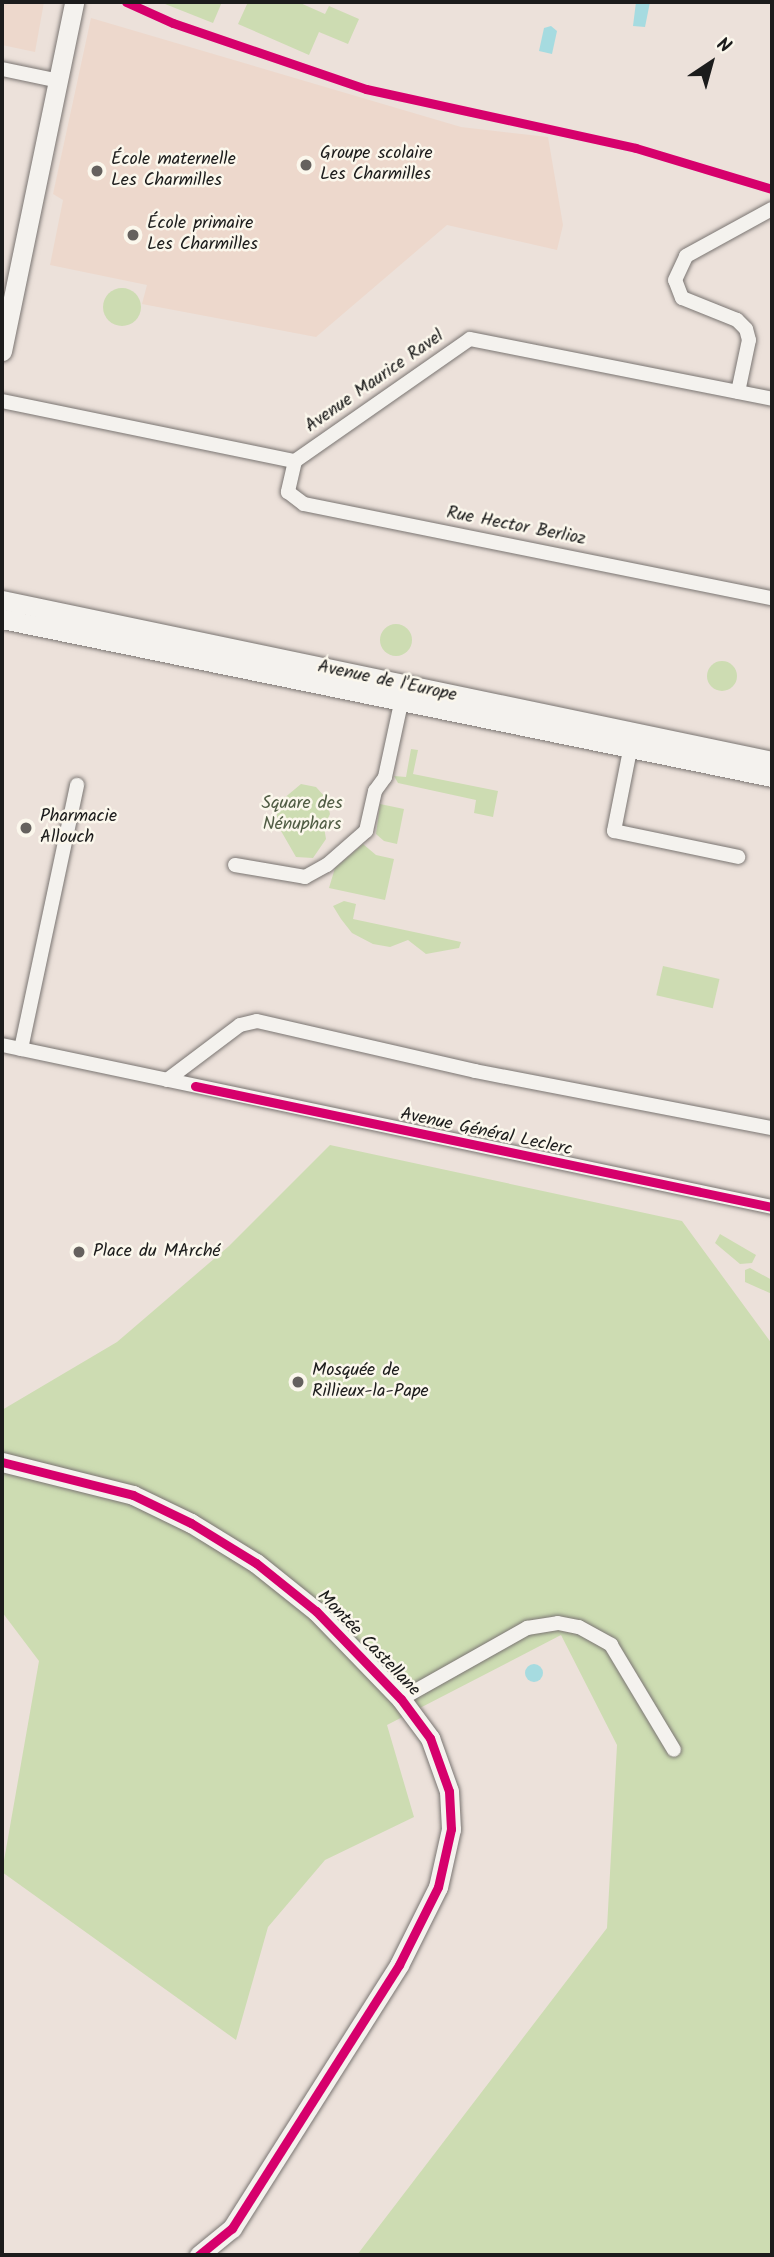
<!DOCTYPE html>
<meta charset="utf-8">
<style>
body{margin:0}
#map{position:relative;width:774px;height:2257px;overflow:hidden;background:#ece1da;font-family:Kalam,sans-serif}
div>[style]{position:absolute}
.built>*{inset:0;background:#edd8cc}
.green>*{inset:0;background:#cddcb2;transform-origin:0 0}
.round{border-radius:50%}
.water>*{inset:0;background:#a6dbe0}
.roads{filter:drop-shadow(0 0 2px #7a7572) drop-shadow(0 0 2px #7a7572)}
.minor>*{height:14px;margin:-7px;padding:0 7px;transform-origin:7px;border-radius:7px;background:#f4f2ee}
.tertiary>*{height:19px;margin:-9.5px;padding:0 9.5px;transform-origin:9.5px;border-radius:9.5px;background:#f4f2ee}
.cycleway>*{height:9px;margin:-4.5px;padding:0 4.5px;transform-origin:4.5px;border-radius:4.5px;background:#d6006c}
.dots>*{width:19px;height:19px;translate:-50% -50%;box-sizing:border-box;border:4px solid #fbf7ec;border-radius:50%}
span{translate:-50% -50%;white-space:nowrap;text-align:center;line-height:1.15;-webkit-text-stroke:5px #fbf7ec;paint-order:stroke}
.poi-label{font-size:18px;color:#1c1c1c}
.left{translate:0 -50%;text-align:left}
.street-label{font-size:18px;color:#1c1c1c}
.park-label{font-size:18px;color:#515d45}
.frame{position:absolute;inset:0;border:4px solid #1c1c1c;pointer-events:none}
.north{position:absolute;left:676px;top:28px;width:70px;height:70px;-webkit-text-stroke:5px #fbf7ec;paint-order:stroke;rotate:36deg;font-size:19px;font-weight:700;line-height:28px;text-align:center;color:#1c1c1c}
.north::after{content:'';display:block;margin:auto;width:24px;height:32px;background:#1c1c1c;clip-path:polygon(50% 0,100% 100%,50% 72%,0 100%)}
</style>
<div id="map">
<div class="built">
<i style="clip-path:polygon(2px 2px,44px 2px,35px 52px,2px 45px)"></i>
<i style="clip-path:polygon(91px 18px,461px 127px,548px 137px,563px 225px,557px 250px,447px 225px,316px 337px,142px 304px,147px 285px,50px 265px,63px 200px,53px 194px)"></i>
</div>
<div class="green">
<i style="clip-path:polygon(160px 2px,222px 2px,213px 23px)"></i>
<i style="clip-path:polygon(248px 2px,298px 2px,325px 14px,329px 6px,359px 19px,348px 44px,319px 32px,309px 55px,238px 24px)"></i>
<i class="round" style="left:103px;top:288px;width:38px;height:38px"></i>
<i class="round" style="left:380px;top:624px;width:32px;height:32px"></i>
<i class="round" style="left:707px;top:661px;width:30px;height:30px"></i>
<i style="clip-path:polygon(411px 749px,418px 750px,413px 774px,498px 791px,493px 817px,474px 813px,476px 800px,398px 783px,394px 776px,406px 777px)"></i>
<i style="clip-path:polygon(301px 784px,316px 787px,326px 798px,330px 814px,324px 827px,326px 839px,313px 858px,296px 857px,277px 824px,277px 804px)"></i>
<i style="clip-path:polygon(380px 804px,404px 809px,397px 844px,384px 841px,376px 834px)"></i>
<i style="clip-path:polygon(363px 844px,376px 855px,394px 859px,385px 900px,329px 888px,335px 868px)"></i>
<i style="clip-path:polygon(344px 901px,356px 904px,353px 919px,461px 942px,459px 948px,426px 954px,408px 940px,390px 947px,373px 944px,352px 933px,341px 919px,333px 906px)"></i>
<i style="left:663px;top:966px;width:58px;height:30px;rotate:13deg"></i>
<i style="clip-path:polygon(330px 1145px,682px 1221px,772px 1344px,772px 2255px,357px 2255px,607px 1928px,617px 1745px,561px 1635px,387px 1725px,414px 1817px,325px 1860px,268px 1927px,236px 2040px,2px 1872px,39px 1661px,2px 1612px,2px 1410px,117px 1342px,229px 1246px)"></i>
<i style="clip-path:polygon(720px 1234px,756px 1255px,752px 1263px,740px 1264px,715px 1243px)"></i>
<i style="clip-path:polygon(750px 1268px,772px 1280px,772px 1294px,745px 1282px,745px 1270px)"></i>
</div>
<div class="water">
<i style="clip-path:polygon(636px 2px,650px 2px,645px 27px,633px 26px)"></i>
<i style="clip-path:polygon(551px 26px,557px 31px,552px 54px,539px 51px,544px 28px)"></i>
<i class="round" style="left:525px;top:1664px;width:18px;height:18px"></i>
</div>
<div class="roads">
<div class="minor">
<i style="left:2px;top:69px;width:58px;rotate:11.9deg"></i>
<i style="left:738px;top:392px;width:53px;rotate:-78.1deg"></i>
<i style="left:749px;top:340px;width:11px;rotate:-105deg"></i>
<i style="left:746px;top:329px;width:13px;rotate:-135deg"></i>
<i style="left:737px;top:320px;width:59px;rotate:-158.2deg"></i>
<i style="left:682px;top:298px;width:19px;rotate:-111deg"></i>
<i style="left:675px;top:280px;width:26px;rotate:-65deg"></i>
<i style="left:686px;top:256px;width:98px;rotate:-28.7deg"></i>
<i style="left:2px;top:401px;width:299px;rotate:11.6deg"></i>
<i style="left:295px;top:461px;width:213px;rotate:-34.9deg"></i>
<i style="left:470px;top:339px;width:308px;rotate:11.2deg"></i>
<i style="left:295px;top:461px;width:32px;rotate:103deg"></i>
<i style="left:288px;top:492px;width:20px;rotate:37deg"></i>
<i style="left:304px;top:504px;width:477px;rotate:11.4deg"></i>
<i style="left:632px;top:740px;width:93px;rotate:101.2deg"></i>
<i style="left:614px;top:831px;width:127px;rotate:11.8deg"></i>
<i style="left:235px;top:865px;width:71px;rotate:9.7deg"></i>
<i style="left:305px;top:877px;width:25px;rotate:-29deg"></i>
<i style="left:327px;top:865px;width:52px;rotate:-41.1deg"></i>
<i style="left:366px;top:831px;width:41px;rotate:-77.3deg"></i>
<i style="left:375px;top:791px;width:17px;rotate:-54deg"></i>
<i style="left:385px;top:777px;width:85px;rotate:-77.8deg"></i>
<i style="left:2px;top:1045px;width:787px;rotate:11.88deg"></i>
<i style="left:21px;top:1049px;width:270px;rotate:-78deg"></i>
<i style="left:167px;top:1080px;width:91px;rotate:-37deg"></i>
<i style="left:240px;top:1025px;width:17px;rotate:-13deg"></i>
<i style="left:257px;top:1021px;width:224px;rotate:12.9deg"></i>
<i style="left:475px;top:1071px;width:302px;rotate:10.9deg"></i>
<i style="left:401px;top:1699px;width:145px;rotate:-29.4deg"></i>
<i style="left:527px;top:1628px;width:31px;rotate:-9deg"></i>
<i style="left:558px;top:1623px;width:21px;rotate:11deg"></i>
<i style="left:579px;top:1627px;width:37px;rotate:29deg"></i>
<i style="left:611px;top:1645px;width:122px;rotate:59deg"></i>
</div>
<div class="tertiary">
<i style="left:2px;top:351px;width:356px;rotate:-78.3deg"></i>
<i style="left:2px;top:600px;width:787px;rotate:11.81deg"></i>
<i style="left:2px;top:619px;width:786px;rotate:11.6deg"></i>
<i style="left:2px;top:1462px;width:135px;rotate:14.1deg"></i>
<i style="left:133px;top:1495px;width:64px;rotate:25.8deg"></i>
<i style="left:191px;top:1523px;width:76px;rotate:31.6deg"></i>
<i style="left:256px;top:1563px;width:77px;rotate:38.7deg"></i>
<i style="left:316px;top:1611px;width:122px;rotate:46deg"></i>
<i style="left:401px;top:1699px;width:49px;rotate:53.4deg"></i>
<i style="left:430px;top:1738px;width:56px;rotate:70.3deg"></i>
<i style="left:449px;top:1791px;width:38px;rotate:87deg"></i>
<i style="left:451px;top:1829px;width:59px;rotate:102.6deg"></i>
<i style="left:438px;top:1887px;width:87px;rotate:116.6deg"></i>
<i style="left:399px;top:1965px;width:312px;rotate:122.4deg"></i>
<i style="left:232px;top:2228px;width:43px;rotate:140.7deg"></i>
</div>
</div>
<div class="cycleway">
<i style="left:126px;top:2px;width:51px;rotate:24.1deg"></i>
<i style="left:173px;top:23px;width:204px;rotate:18.9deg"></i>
<i style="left:366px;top:89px;width:276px;rotate:12.3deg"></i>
<i style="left:636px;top:148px;width:142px;rotate:16.8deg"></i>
<i style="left:195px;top:1086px;width:590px;rotate:11.84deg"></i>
<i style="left:2px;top:1462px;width:135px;rotate:14.1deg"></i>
<i style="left:133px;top:1495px;width:64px;rotate:25.8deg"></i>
<i style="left:191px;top:1523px;width:76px;rotate:31.6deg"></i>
<i style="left:256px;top:1563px;width:77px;rotate:38.7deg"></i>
<i style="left:316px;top:1611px;width:122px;rotate:46deg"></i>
<i style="left:401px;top:1699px;width:49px;rotate:53.4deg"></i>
<i style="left:430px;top:1738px;width:56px;rotate:70.3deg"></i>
<i style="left:449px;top:1791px;width:38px;rotate:87deg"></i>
<i style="left:451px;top:1829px;width:59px;rotate:102.6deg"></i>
<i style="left:438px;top:1887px;width:87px;rotate:116.6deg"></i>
<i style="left:399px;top:1965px;width:312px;rotate:122.4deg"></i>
<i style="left:232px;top:2228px;width:43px;rotate:140.7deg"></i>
</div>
<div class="dots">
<i style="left:306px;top:165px;background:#65615e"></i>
<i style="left:97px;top:171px;background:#65615e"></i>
<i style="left:133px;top:235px;background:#65615e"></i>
<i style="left:26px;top:828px;background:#65615e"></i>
<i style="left:79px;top:1252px;background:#65615e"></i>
<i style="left:298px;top:1382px;background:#65615e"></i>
</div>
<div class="poi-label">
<span class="left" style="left:320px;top:165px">Groupe scolaire<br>Les Charmilles</span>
<span class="left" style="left:111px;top:171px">École maternelle<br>Les Charmilles</span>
<span class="left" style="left:147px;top:235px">École primaire<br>Les Charmilles</span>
<span class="left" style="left:40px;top:828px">Pharmacie<br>Allouch</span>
<span class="left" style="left:93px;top:1252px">Place du MArché</span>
<span class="left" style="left:312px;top:1382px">Mosquée de<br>Rillieux-la-Pape</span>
</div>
<div class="street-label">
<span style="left:375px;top:382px;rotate:-35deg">Avenue Maurice Ravel</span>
<span style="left:516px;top:527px;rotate:11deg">Rue Hector Berlioz</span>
<span style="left:387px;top:682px;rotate:12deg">Avenue de l'Europe</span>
<span style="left:486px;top:1133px;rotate:12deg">Avenue Général Leclerc</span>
<span style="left:368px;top:1644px;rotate:46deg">Montée Castellane</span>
</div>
<div class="park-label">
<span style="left:302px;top:815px">Square des<br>Nénuphars</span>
</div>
<div class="frame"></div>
<div class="north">N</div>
</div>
